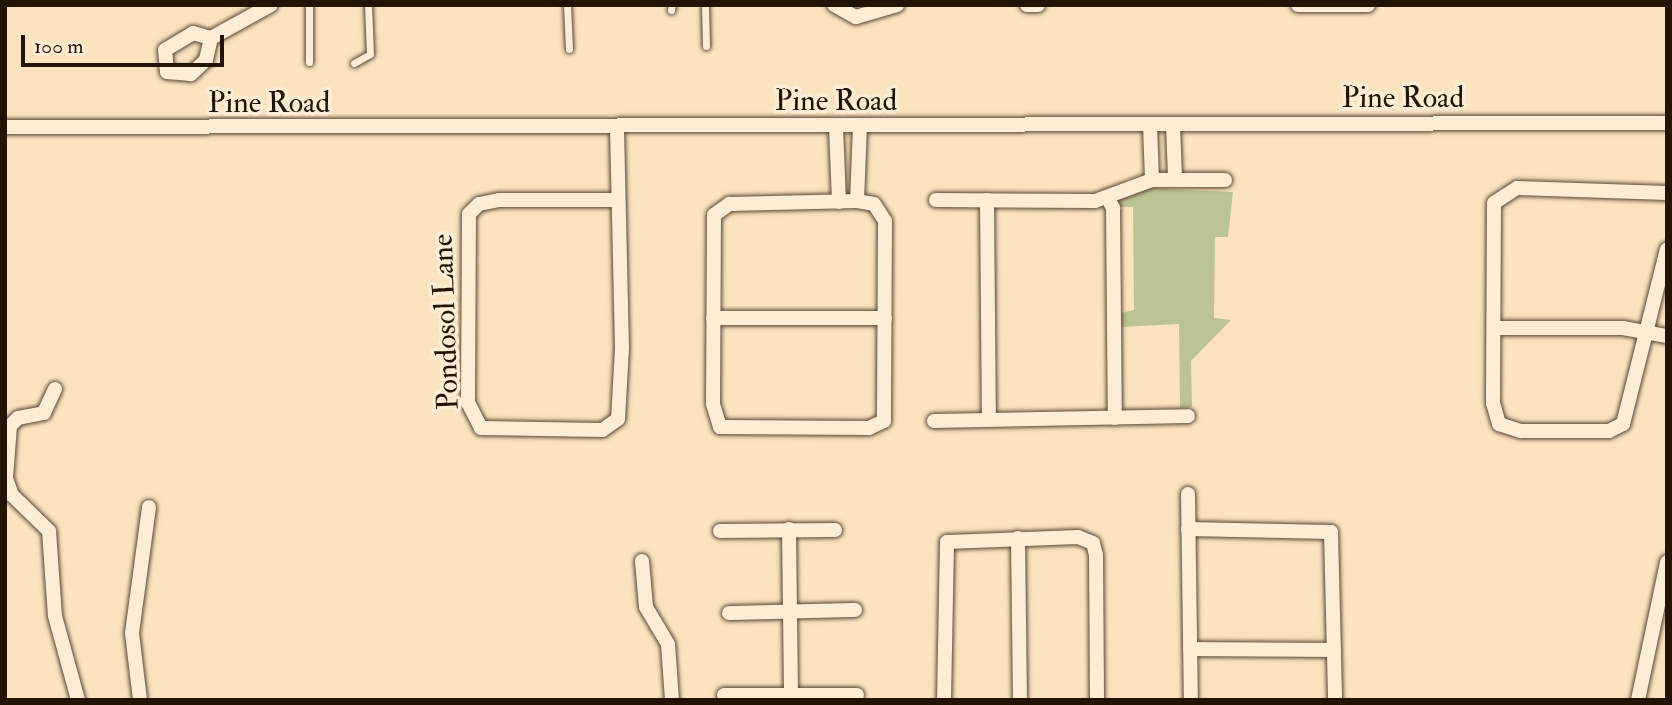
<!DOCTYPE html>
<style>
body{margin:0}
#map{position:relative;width:1672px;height:705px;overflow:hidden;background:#fce3bf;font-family:"IM FELL Double Pica",serif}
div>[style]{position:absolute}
.green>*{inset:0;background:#bcc494}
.roads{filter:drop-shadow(0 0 2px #584733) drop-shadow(0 0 2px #584733)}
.service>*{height:7px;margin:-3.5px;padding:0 3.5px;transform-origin:3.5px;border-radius:3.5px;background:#fdedd5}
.minor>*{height:14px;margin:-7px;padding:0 7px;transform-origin:7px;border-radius:7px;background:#fdedd5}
span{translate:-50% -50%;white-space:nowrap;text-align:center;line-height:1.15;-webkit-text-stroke:7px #fdedd5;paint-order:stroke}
.street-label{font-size:30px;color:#221304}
.frame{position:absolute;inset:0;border:7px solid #221304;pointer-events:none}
.scale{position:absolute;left:21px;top:35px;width:203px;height:32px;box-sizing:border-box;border:4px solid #221304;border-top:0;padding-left:9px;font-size:21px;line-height:24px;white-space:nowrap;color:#221304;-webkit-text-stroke:5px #fdedd5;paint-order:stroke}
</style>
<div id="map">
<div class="green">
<i style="clip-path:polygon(1148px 188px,1233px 192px,1228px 237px,1215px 237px,1214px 318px,1231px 320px,1191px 361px,1192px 407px,1180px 408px,1179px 324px,1121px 327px,1121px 313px,1134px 310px,1133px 207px,1119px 207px,1119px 200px)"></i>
</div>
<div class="roads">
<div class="service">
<i style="left:567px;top:5px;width:44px;rotate:87.4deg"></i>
<i style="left:705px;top:5px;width:41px;rotate:88.6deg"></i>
<i style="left:671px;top:10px;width:5px;rotate:-79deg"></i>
<i style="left:309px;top:62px;width:57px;rotate:-90deg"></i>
<i style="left:354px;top:63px;width:18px;rotate:-29deg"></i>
<i style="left:370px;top:54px;width:49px;rotate:-92.3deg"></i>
</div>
<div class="minor">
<i style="left:834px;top:5px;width:25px;rotate:29deg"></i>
<i style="left:856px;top:17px;width:43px;rotate:-16.3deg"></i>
<i style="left:1027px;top:5px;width:11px"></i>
<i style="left:1298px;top:5px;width:70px"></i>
<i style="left:193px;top:33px;width:19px;rotate:16deg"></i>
<i style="left:211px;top:38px;width:23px;rotate:103deg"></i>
<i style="left:206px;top:60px;width:21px;rotate:137deg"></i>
<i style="left:191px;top:74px;width:24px;rotate:-175deg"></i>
<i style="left:167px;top:72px;width:22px;rotate:-95deg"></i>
<i style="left:165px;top:50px;width:33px;rotate:-31deg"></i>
<i style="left:211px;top:38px;width:68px;rotate:-28.8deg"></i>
<i style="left:1150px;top:125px;width:55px;rotate:87.9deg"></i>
<i style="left:1173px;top:125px;width:53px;rotate:87.8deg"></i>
<i style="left:5px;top:127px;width:1662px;rotate:-0.14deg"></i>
<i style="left:836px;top:127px;width:75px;rotate:87.7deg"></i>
<i style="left:617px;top:128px;width:220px;rotate:88.7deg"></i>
<i style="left:622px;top:348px;width:71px;rotate:93.2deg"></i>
<i style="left:618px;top:419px;width:19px;rotate:145deg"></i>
<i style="left:602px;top:430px;width:121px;rotate:-179.1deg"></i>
<i style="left:481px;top:428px;width:28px;rotate:-117deg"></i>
<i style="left:468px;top:403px;width:189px;rotate:-89.7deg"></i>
<i style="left:469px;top:214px;width:14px;rotate:-45deg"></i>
<i style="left:479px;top:204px;width:20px;rotate:-11deg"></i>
<i style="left:499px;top:200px;width:119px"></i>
<i style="left:1667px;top:193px;width:150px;rotate:-178.1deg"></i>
<i style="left:1517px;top:188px;width:27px;rotate:147deg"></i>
<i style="left:1494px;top:203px;width:200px;rotate:90.3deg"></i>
<i style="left:1493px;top:403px;width:22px;rotate:74deg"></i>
<i style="left:1499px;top:424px;width:23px;rotate:18deg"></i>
<i style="left:1521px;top:431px;width:88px"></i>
<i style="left:1609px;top:431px;width:16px;rotate:-27deg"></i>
<i style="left:1623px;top:424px;width:180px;rotate:-75.9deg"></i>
<i style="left:1107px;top:197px;width:13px;rotate:61deg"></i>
<i style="left:1113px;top:208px;width:210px;rotate:89.5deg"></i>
<i style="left:936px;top:200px;width:159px;rotate:0.4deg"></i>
<i style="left:1095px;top:201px;width:61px;rotate:-20.2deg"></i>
<i style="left:1152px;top:180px;width:73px"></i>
<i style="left:987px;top:200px;width:220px;rotate:89.5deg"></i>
<i style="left:857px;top:201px;width:17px;rotate:10deg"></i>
<i style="left:874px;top:204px;width:20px;rotate:57deg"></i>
<i style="left:885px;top:221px;width:200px;rotate:90.3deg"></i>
<i style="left:884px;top:421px;width:17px;rotate:155deg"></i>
<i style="left:869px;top:428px;width:149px;rotate:-179.6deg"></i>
<i style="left:720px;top:427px;width:24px;rotate:-107deg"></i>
<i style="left:713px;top:404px;width:189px;rotate:-89.7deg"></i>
<i style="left:714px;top:215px;width:19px;rotate:-36deg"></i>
<i style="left:729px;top:204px;width:128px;rotate:-1.3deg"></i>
<i style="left:857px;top:201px;width:74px;rotate:-87.7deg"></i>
<i style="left:713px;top:318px;width:172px"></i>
<i style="left:1494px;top:328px;width:129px"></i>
<i style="left:1623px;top:328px;width:45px;rotate:10.3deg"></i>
<i style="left:55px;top:389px;width:26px;rotate:115deg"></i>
<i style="left:44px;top:413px;width:26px;rotate:169deg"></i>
<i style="left:18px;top:418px;width:11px;rotate:135deg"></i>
<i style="left:10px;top:426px;width:52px;rotate:94.4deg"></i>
<i style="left:6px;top:478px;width:18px;rotate:71deg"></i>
<i style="left:12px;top:495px;width:52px;rotate:44.2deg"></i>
<i style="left:49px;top:531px;width:85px;rotate:86deg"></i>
<i style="left:55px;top:616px;width:87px;rotate:74.7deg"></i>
<i style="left:934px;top:421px;width:254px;rotate:-1.1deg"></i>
<i style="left:1188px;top:494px;width:206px;rotate:89.2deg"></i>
<i style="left:789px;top:529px;width:171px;rotate:89.3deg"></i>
<i style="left:1188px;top:529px;width:143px;rotate:1.2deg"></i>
<i style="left:1331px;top:532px;width:168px;rotate:88.6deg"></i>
<i style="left:720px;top:531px;width:115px;rotate:-0.5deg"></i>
<i style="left:1018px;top:538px;width:162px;rotate:89.3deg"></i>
<i style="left:642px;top:561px;width:46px;rotate:85deg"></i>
<i style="left:646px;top:607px;width:43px;rotate:59.3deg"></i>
<i style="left:668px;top:644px;width:56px;rotate:85.9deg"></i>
<i style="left:729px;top:613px;width:126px;rotate:-1.4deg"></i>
<i style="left:1190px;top:649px;width:144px;rotate:0.4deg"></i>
<i style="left:724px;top:695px;width:133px"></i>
<i style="left:140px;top:700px;width:67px;rotate:-96.8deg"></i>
<i style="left:132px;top:633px;width:127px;rotate:-82.3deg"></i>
<i style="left:944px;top:700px;width:158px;rotate:-88.9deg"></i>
<i style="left:947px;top:542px;width:131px;rotate:-2.2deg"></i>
<i style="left:1078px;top:537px;width:16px;rotate:22deg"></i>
<i style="left:1093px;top:543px;width:12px;rotate:76deg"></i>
<i style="left:1096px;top:555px;width:145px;rotate:89.6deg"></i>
<i style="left:1638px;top:700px;width:141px;rotate:-78.1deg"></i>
</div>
</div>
<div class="street-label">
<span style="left:1403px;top:98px">Pine Road</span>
<span style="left:836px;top:101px">Pine Road</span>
<span style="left:269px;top:103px">Pine Road</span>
<span style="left:446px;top:322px;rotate:-92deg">Pondosol Lane</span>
</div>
<div class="frame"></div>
<div class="scale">100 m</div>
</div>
